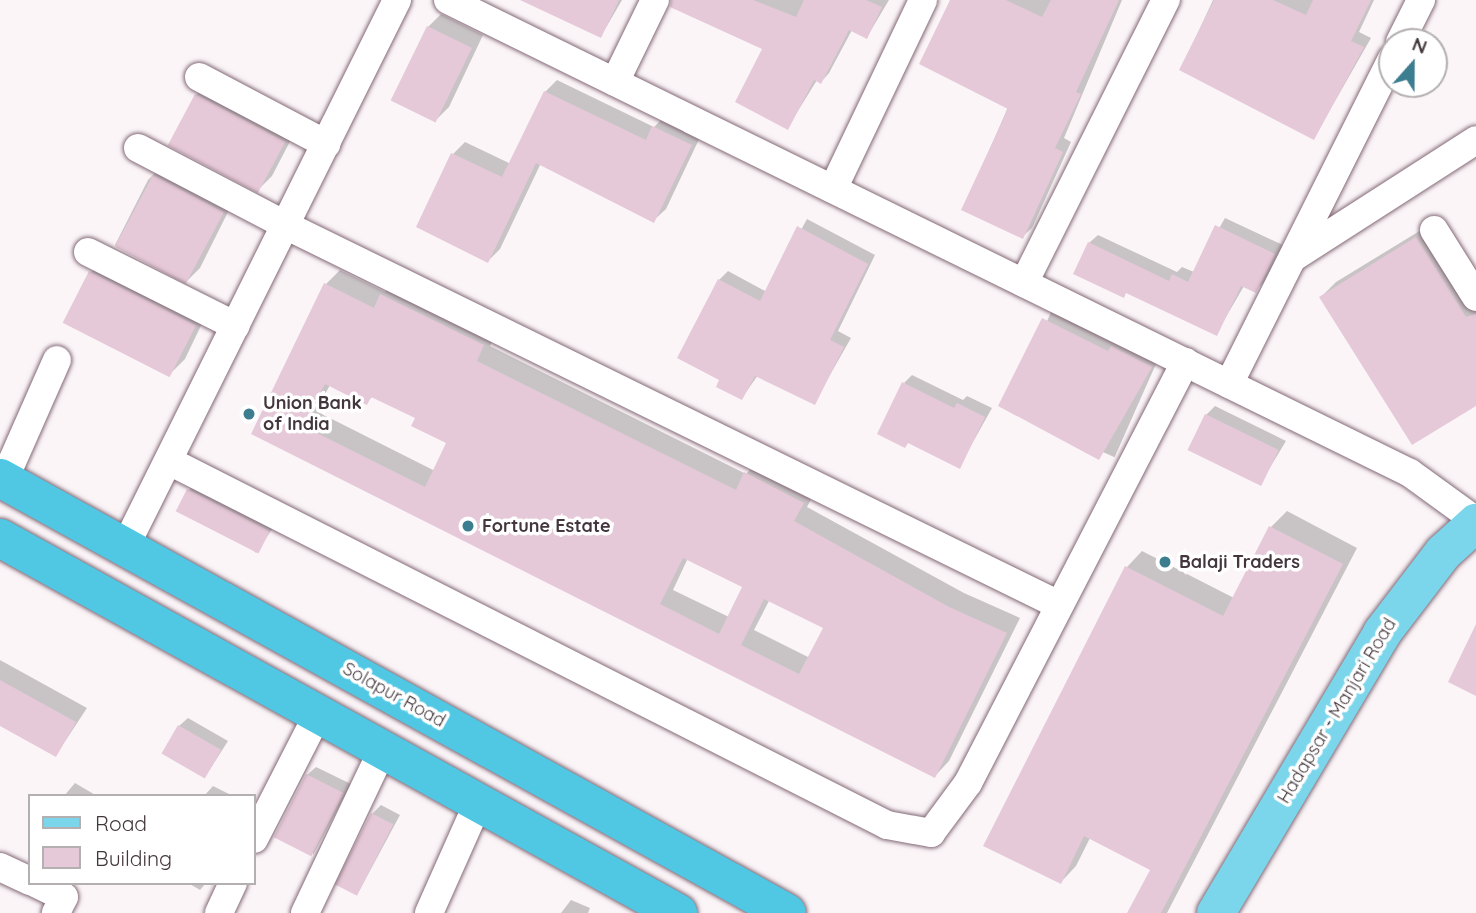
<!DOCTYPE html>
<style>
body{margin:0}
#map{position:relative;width:1476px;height:913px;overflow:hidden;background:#fbf5f8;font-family:Quicksand,sans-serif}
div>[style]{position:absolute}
.shadow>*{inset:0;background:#0003;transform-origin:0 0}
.building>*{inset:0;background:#e6c9d8;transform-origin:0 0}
.roads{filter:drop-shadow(0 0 2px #836976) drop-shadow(0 0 2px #836976)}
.minor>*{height:28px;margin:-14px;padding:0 14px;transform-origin:14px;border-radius:14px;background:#fff}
.primary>*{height:38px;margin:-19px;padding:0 19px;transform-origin:19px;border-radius:19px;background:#7cd6eb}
.trunk>*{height:38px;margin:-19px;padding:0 19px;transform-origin:19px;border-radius:19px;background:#50c8e4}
.dots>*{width:19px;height:19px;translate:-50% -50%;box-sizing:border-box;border:4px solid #fff;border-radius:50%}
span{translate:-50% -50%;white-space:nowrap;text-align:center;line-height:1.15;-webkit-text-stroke:7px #fff;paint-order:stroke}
.poi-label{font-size:18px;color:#43373d;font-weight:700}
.left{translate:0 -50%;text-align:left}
.street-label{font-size:18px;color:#43373d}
.legend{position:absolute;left:28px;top:794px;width:228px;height:91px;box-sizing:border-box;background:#fff;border:2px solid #b4afb1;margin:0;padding:9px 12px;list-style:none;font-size:21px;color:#43373d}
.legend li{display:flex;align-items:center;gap:14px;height:35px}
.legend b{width:35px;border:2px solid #b4afb1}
.north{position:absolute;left:1378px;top:28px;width:70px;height:70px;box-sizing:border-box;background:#fff;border:2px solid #b4afb1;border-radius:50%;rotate:21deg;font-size:19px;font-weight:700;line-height:28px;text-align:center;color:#43373d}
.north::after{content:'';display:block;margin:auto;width:24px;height:32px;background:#3c7d90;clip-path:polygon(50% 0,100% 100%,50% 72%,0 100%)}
</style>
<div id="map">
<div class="shadow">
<i style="clip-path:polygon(527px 0,622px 0,601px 36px)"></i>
<i style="clip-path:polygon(695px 0,889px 0,867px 37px,852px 30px,829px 73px,821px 82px,817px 80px,788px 127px,764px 49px)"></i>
<i style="clip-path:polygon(952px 0,1122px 0,1064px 138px,1071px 142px,1032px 228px,1022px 237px,963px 210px,1009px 105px)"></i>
<i style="clip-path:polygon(1213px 0,1374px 0,1359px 32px,1371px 38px,1314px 138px,1181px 69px)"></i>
<i style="clip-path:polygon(441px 14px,483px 35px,449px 107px,436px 120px,428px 27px)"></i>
<i style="clip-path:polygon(557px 80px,654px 127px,666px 115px,702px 133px,666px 209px,654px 220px,541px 163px,500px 249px,488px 261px,453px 154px,465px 142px,511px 164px,545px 92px)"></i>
<i style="clip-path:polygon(209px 82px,297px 128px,272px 176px,259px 189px,171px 144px,196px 95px)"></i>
<i style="clip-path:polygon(162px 166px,235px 198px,200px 268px,187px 281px,115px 245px,148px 180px)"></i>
<i style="clip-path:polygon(1225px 218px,1283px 245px,1264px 282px,1255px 291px,1244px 286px,1216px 334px,1127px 292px,1123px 296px,1089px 243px,1098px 235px,1177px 272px,1182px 267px,1194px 272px)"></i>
<i style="clip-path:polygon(807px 219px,875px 255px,838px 331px,851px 338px,814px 403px,758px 375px,742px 398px,722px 379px,719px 280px,728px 271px,767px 292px)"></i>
<i style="clip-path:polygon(1431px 224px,1476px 296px,1476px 404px,1321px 297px,1336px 282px)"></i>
<i style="clip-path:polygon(104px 259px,208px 311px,185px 359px,172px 372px,91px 272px)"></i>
<i style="clip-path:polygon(evenodd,340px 270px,385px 292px,396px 281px,497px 331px,490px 346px,746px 474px,760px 459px,817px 488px,807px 507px,964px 593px,1020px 618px,949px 761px,935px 776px,253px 434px,326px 284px,340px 270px,330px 385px,367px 402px,373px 396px,417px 417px,449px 443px,435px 471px,316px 411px,330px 385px,340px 270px,688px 558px,744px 586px,729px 617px,673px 590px,688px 558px,340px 270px,770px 599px,825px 627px,810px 658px,754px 630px,770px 599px)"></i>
<i style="left:1052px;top:310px;width:117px;height:109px;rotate:24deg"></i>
<i style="clip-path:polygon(912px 375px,963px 400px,967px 396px,992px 408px,959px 467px,904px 383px)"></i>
<i style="clip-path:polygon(1215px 406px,1286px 441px,1260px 484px,1206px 415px)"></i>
<i style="clip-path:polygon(197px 481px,277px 522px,256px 553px,189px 490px)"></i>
<i style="clip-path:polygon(1287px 511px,1357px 548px,1167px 913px,1129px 913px,1152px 869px,1090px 838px,1076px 866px,1061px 882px,986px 845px,1127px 567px,1142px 551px,1234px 598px,1271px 527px)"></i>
<i style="clip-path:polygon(0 660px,87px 708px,56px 755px,0 724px)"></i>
<i style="clip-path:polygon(188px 718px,228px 741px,205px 777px,179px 726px)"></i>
<i style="clip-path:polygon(316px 767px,351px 784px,313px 855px,307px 775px)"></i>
<i style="clip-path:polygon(75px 783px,97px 796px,64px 796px)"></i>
<i style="clip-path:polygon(213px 786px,233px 796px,204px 796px)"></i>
<i style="clip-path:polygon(381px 805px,400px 815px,358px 893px,372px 814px)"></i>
<i style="clip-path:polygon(188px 883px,206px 883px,200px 890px)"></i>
<i style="clip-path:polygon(571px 900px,590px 908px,588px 913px,561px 913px)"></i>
</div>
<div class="building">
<i style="clip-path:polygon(520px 0,619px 0,601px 38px)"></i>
<i style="clip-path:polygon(671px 0,753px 0,796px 17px,804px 0,866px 0,882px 7px,867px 39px,849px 30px,821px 84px,814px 80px,788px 130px,735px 102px,762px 49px,670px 7px)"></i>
<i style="clip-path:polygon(950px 0,1006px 0,1042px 17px,1051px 0,1119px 0,1076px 92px,1081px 94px,1055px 148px,1063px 152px,1023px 239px,961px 210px,1008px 109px,919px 64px)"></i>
<i style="clip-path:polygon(1214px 0,1273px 0,1306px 15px,1313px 0,1371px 0,1351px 41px,1364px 47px,1314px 140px,1179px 70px)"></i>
<i style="left:427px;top:26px;width:50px;height:83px;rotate:26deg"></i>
<i style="clip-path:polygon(544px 91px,646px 140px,652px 126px,692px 145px,654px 223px,536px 163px,488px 263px,416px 227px,451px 153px,502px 177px)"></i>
<i style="left:195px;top:94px;width:102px;height:58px;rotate:28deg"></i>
<i style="left:153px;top:175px;width:80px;height:81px;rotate:28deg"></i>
<i style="clip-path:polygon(1215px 225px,1275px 254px,1256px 293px,1241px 286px,1217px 336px,1126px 293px,1124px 298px,1073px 274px,1088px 242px,1169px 281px,1172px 274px,1188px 282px)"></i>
<i style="clip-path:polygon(797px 226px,868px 264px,830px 340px,844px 347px,815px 405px,755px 376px,742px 400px,716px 387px,719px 380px,677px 358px,718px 279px,760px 301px)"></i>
<i style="clip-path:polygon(1416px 237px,1466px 317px,1476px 314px,1476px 406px,1412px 445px,1319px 297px)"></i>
<i style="left:89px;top:271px;width:120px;height:58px;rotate:27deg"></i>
<i style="clip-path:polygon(evenodd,324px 283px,374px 308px,380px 294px,484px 345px,477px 361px,736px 490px,744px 472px,804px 503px,794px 521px,949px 607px,1007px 633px,935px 778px,251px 434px,324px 283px,325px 384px,367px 405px,371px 397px,415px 418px,411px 426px,446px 443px,425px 487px,303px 426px,325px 384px,324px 283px,683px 558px,742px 587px,719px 634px,660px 604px,683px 558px,324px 283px,764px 599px,823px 628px,799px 674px,741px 645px,764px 599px)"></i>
<i style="clip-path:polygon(1042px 318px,1108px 351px,1111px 346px,1152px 367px,1099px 460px,998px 406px)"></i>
<i style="clip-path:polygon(902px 382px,954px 408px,957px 403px,985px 417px,960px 469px,908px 443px,905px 448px,877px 434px)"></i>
<i style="left:1205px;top:414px;width:82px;height:40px;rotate:26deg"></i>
<i style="left:187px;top:489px;width:93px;height:25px;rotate:27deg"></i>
<i style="clip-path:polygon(1269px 526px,1343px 564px,1161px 913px,1127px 913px,1150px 870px,1084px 836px,1061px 884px,983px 846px,1125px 566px,1223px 616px)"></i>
<i style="clip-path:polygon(1476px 624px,1476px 696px,1448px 682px)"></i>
<i style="clip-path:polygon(0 680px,76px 722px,56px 757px,0 726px)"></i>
<i style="left:178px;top:725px;width:50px;height:33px;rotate:30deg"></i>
<i style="left:306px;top:774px;width:42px;height:71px;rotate:27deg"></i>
<i style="left:371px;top:813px;width:25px;height:80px;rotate:27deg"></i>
</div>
<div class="roads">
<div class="minor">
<i style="left:448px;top:0;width:1072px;rotate:26.18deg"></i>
<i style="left:1410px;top:473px;width:82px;rotate:36deg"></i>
<i style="left:1400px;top:42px;width:47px;rotate:-63.4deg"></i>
<i style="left:199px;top:77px;width:144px;rotate:27.8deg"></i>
<i style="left:615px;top:82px;width:91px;rotate:-64deg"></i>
<i style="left:138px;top:148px;width:166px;rotate:27.6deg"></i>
<i style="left:285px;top:225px;width:862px;rotate:26.15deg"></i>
<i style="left:833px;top:189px;width:209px;rotate:-64.5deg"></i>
<i style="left:1434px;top:230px;width:79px;rotate:57.9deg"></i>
<i style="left:88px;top:252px;width:165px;rotate:26.6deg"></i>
<i style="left:1294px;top:257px;width:216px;rotate:-32.7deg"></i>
<i style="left:1024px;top:283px;width:317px;rotate:-63.4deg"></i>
<i style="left:1229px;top:384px;width:364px;rotate:-63.4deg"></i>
<i style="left:169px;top:461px;width:805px;rotate:26.88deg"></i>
<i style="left:887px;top:825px;width:45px;rotate:10.3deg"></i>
<i style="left:931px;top:833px;width:62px;rotate:-53.5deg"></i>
<i style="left:968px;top:783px;width:474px;rotate:-62.7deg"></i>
<i style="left:4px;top:480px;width:131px;rotate:-66.2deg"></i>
<i style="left:125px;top:547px;width:611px;rotate:-63.56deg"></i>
<i style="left:254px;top:839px;width:140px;rotate:-62.9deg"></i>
<i style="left:0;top:867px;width:33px;rotate:25deg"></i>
<i style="left:35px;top:883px;width:32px;rotate:26deg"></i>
<i style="left:64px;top:897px;width:18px;rotate:117deg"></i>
<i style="left:219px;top:913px;width:33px;rotate:-65deg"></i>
<i style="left:305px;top:913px;width:182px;rotate:-64.6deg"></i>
<i style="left:429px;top:913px;width:118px;rotate:-66deg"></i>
</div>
<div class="primary">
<i style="left:1216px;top:913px;width:326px;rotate:-59.3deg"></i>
<i style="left:1382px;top:633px;width:101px;rotate:-52.7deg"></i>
<i style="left:1443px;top:553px;width:45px;rotate:-42.3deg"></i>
</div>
<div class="trunk">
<i style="left:0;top:478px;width:899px;rotate:28.93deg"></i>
<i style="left:0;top:538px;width:775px;rotate:28.95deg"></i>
</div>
</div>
<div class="dots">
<i style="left:249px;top:414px;background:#3c7d90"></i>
<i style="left:468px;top:526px;background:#3c7d90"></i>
<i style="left:1165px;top:562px;background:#3c7d90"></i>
</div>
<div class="poi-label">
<span class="left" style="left:263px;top:414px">Union Bank<br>of India</span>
<span class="left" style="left:482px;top:526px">Fortune Estate</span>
<span class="left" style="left:1179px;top:562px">Balaji Traders</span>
</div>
<div class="street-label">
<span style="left:394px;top:695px;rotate:29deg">Solapur Road</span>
<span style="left:1337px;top:711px;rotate:-59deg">Hadapsar - Manjari Road</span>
</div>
<ul class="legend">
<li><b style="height:9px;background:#7cd6eb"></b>Road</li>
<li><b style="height:19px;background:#e6c9d8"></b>Building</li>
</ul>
<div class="north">N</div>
</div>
